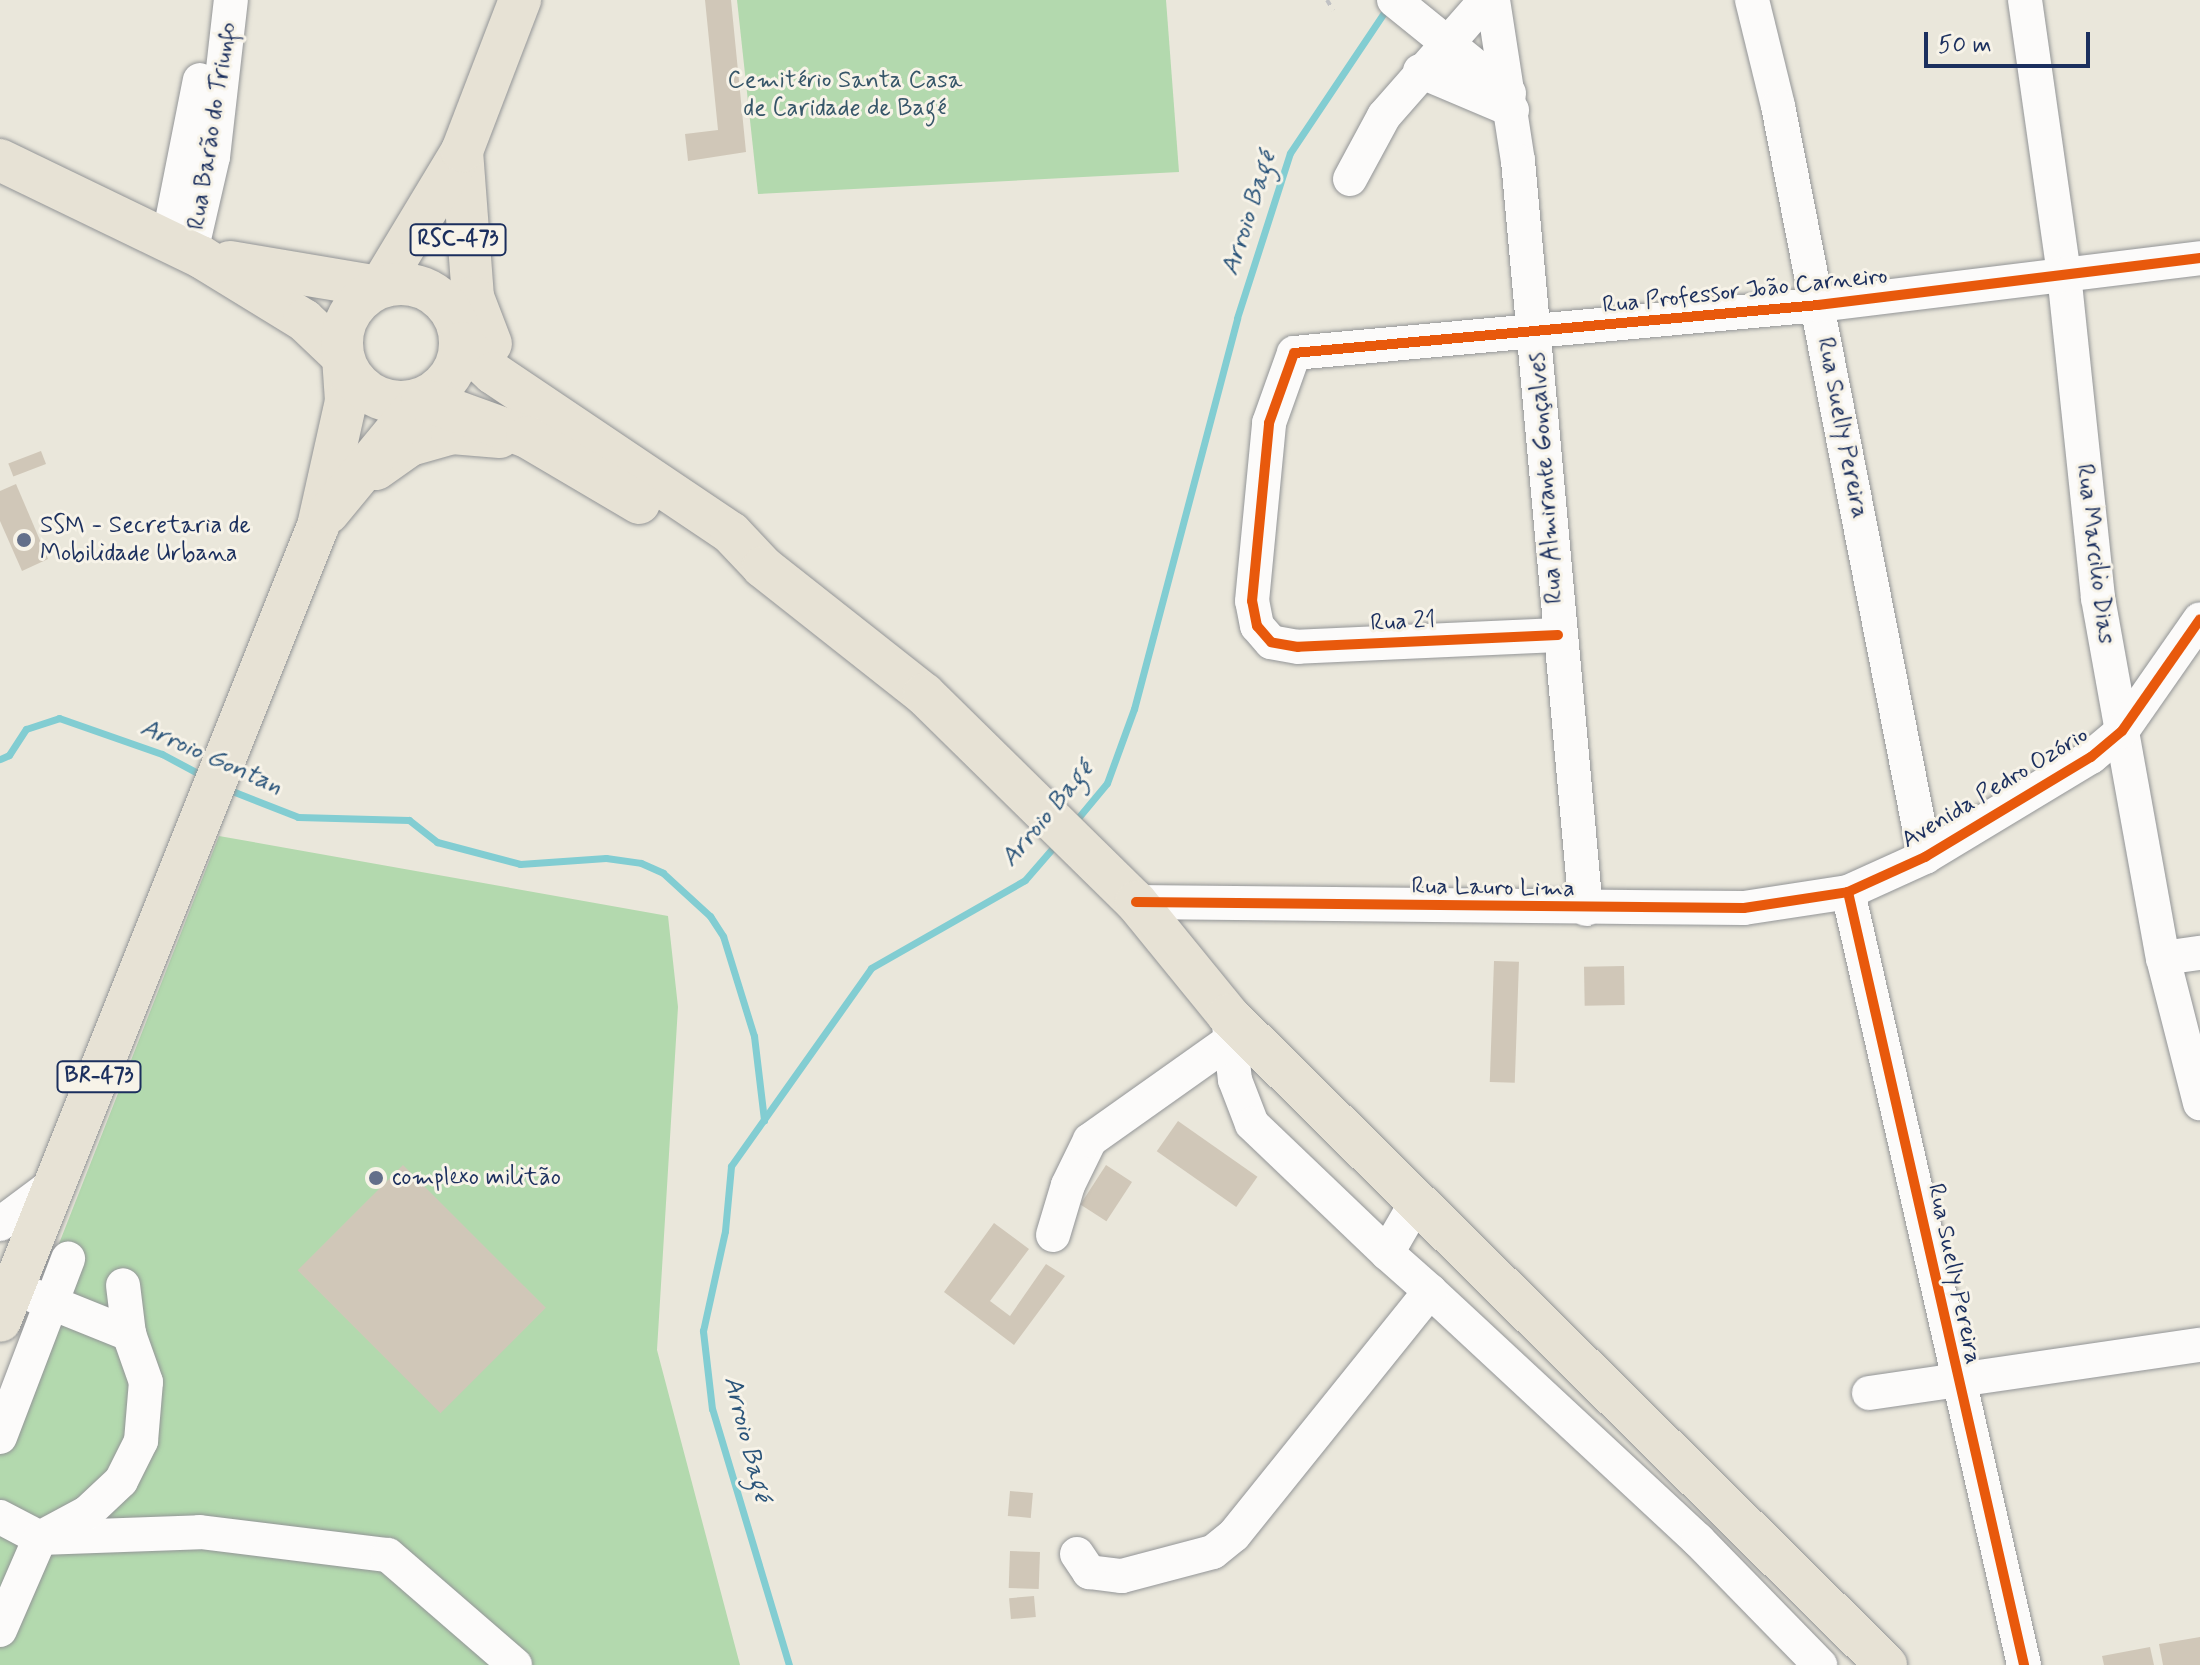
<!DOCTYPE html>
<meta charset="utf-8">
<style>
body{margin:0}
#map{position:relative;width:2200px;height:1665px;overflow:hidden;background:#eae7db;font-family:Mynerve,sans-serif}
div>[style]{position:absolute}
.green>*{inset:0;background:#b3d9ae}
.stream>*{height:7px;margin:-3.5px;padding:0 3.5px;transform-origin:3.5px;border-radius:3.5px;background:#82cdd2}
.building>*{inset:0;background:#d0c7b8;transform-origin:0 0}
.path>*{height:4px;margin-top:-2px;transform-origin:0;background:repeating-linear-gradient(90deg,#c0c1c3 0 6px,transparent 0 12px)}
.roads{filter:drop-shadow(0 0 2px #939597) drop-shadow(0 0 2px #939597)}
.minor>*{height:34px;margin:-17px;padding:0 17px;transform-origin:17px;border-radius:17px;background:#fcfbfa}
.major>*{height:42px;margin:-21px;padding:0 21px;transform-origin:21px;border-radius:21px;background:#e7e2d5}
.major>.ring{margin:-21px;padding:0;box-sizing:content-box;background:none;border:42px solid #e7e2d5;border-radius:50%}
.cycleway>*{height:10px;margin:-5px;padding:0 5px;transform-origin:5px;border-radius:5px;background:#e8590c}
.dots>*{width:22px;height:22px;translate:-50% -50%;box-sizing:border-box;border:4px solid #f7f3e8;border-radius:50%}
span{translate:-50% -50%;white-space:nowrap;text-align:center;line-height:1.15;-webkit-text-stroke:6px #f7f3e8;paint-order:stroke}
.shield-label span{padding:2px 6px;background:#f7f3e8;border:2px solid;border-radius:6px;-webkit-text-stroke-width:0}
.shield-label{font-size:22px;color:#1b2f5e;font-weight:700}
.park-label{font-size:24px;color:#365669}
.street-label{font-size:24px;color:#1b2f5e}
.poi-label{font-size:24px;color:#1b2f5e}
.left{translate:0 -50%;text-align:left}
.water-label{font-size:26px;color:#2a547a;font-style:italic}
.scale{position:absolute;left:1924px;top:32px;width:166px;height:36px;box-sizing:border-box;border:4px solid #1b2f5e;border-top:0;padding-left:10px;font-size:24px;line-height:28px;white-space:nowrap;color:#1b2f5e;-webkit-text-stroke:6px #f7f3e8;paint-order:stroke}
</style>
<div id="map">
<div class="green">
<i style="clip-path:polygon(737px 0,1166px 0,1179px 172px,758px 194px)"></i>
<i style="clip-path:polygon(219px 836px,668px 916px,678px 1007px,657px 1350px,740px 1665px,0 1665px,0 1394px)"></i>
</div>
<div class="stream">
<i style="left:0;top:759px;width:10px;rotate:-24deg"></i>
<i style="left:9px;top:755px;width:31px;rotate:-57deg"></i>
<i style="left:26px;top:729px;width:35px;rotate:-18deg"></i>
<i style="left:59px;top:718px;width:109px;rotate:19.3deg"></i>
<i style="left:162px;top:754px;width:49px;rotate:28.1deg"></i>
<i style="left:227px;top:789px;width:76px;rotate:21.5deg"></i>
<i style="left:298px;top:817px;width:111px;rotate:1.5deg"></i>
<i style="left:409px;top:820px;width:36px;rotate:38deg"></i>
<i style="left:437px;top:842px;width:86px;rotate:14.8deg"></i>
<i style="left:520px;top:864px;width:86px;rotate:-4deg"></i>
<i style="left:606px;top:858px;width:35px;rotate:8deg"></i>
<i style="left:641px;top:863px;width:24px;rotate:24deg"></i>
<i style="left:663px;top:873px;width:64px;rotate:42.5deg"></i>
<i style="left:710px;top:916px;width:24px;rotate:57deg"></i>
<i style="left:723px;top:936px;width:105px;rotate:72.8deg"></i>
<i style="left:754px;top:1036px;width:85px;rotate:83.2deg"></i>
<i style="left:1073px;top:824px;width:53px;rotate:-50.3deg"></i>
<i style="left:1107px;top:783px;width:79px;rotate:-70deg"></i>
<i style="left:1134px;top:709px;width:404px;rotate:-75.2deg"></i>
<i style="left:1237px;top:318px;width:173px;rotate:-72.2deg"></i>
<i style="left:1290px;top:153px;width:178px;rotate:-56.2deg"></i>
<i style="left:789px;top:1665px;width:267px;rotate:-106.7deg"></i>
<i style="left:712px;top:1409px;width:79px;rotate:-96.6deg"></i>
<i style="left:703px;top:1331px;width:102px;rotate:-77.6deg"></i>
<i style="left:725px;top:1231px;width:65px;rotate:-84.7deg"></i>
<i style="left:731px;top:1166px;width:242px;rotate:-54.7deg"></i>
<i style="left:871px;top:968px;width:177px;rotate:-29.7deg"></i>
<i style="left:1025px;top:880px;width:49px;rotate:-49.1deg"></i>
</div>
<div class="building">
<i style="clip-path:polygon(705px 0,731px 0,746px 152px,688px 161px,685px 134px,718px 130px)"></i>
<i style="left:41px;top:451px;width:14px;height:35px;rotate:69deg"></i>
<i style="clip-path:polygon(16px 484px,48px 559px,22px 571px,0 521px,0 491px)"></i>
<i style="left:1494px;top:961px;width:25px;height:121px;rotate:2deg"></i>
<i style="left:1624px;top:966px;width:39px;height:40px;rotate:89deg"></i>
<i style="left:1178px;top:1121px;width:97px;height:37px;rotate:35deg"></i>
<i style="left:403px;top:1165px;width:202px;height:149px;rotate:45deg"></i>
<i style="left:1106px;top:1165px;width:31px;height:47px;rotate:33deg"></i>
<i style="clip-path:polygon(994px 1223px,1029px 1249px,990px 1301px,1010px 1316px,1046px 1264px,1065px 1276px,1014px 1345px,944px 1292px)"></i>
<i style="left:1010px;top:1491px;width:23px;height:25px;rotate:5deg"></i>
<i style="left:1010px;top:1551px;width:30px;height:37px;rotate:2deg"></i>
<i style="left:1034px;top:1596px;width:21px;height:25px;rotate:85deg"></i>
<i style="clip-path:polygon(2200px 1637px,2200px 1665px,2163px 1665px,2159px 1644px)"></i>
<i style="clip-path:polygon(2150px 1647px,2154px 1665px,2104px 1665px,2102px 1656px)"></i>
</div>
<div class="path">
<i style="left:1327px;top:0;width:12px;rotate:59deg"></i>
</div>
<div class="roads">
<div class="minor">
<i style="left:1394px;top:0;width:148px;rotate:39deg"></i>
<i style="left:1493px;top:0;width:163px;rotate:81.2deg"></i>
<i style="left:1518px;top:161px;width:751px;rotate:84.81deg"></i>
<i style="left:1752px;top:0;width:109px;rotate:76.2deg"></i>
<i style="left:1778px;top:106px;width:765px;rotate:78.93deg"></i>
<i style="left:2025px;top:0;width:277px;rotate:81.9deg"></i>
<i style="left:2064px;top:274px;width:326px;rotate:84deg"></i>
<i style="left:2098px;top:598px;width:366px;rotate:79.8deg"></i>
<i style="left:2163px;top:958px;width:150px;rotate:75.7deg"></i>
<i style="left:1420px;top:71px;width:100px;rotate:23deg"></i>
<i style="left:1350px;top:179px;width:72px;rotate:-61.6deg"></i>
<i style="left:1384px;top:116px;width:154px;rotate:-48.7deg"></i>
<i style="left:168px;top:241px;width:164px;rotate:-78.8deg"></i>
<i style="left:191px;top:252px;width:98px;rotate:-77deg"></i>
<i style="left:213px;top:157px;width:158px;rotate:-83.5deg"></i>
<i style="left:1558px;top:635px;width:260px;rotate:177.4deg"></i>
<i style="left:1298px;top:647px;width:27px;rotate:-170deg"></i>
<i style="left:1271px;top:642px;width:21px;rotate:-131deg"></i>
<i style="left:1257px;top:626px;width:25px;rotate:-101deg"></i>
<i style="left:1252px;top:601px;width:179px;rotate:-84.5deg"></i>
<i style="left:1269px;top:423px;width:74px;rotate:-70.3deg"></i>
<i style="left:1294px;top:353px;width:526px;rotate:-5.23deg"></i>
<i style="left:1818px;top:305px;width:385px;rotate:-7deg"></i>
<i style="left:1848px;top:892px;width:793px;rotate:77.17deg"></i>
<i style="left:1136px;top:902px;width:608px;rotate:0.57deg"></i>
<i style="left:1744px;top:908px;width:105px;rotate:-8.7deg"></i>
<i style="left:1848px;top:892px;width:85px;rotate:-24.4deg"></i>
<i style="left:1925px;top:857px;width:194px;rotate:-31.1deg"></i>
<i style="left:2091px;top:757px;width:40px;rotate:-40deg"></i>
<i style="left:2122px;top:731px;width:136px;rotate:-55.1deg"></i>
<i style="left:2163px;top:958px;width:37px;rotate:-8deg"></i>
<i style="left:1228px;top:1015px;width:65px;rotate:83.9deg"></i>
<i style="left:1235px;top:1080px;width:47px;rotate:68.9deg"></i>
<i style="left:1252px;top:1124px;width:187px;rotate:43.7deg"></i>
<i style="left:0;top:1224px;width:74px;rotate:-36.7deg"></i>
<i style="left:1053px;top:1235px;width:52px;rotate:-73.3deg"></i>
<i style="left:1068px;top:1185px;width:50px;rotate:-63.9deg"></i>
<i style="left:1090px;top:1140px;width:173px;rotate:-35.3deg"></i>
<i style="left:1430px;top:1291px;width:366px;rotate:42.9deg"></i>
<i style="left:1698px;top:1540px;width:175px;rotate:45.7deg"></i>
<i style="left:32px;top:1295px;width:105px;rotate:21.9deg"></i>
<i style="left:1869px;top:1393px;width:334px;rotate:-8.3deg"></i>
<i style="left:0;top:1437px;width:191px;rotate:-69.1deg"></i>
<i style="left:0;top:1517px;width:45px;rotate:27.7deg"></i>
<i style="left:40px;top:1538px;width:160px;rotate:-2.1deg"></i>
<i style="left:200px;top:1532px;width:189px;rotate:7deg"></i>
<i style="left:388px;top:1555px;width:168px;rotate:40.9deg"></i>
<i style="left:1077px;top:1554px;width:22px;rotate:56deg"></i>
<i style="left:1089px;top:1572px;width:33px;rotate:7deg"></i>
<i style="left:1122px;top:1576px;width:94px;rotate:-14.8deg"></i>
<i style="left:1213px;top:1552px;width:27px;rotate:-39deg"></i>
<i style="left:1234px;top:1535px;width:313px;rotate:-51.2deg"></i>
<i style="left:1430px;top:1291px;width:57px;rotate:-138.5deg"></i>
<i style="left:1387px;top:1253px;width:60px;rotate:-60deg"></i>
<i style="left:0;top:1630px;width:100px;rotate:-66.5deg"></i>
<i style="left:40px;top:1538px;width:55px;rotate:-28.4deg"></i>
<i style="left:88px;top:1512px;width:45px;rotate:-43.2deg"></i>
<i style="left:121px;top:1481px;width:45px;rotate:-63.4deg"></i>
<i style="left:141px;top:1441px;width:59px;rotate:-85.2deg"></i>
<i style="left:146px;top:1382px;width:51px;rotate:-109.5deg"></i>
<i style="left:129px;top:1334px;width:49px;rotate:-97deg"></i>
</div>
<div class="major">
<i style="left:462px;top:151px;width:146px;rotate:85.7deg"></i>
<i style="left:473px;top:297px;width:50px;rotate:69deg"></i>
<i style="left:0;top:160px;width:223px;rotate:25.8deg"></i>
<i style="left:201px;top:257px;width:121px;rotate:31.5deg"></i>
<i style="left:304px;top:320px;width:54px;rotate:43.5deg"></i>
<i style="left:343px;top:357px;width:44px;rotate:86.1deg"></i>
<i style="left:346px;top:401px;width:128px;rotate:102.6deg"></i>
<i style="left:318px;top:526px;width:856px;rotate:111.8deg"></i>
<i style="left:230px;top:262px;width:152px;rotate:9.5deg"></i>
<i style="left:380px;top:287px;width:159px;rotate:-58.9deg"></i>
<i style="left:462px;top:151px;width:162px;rotate:-69deg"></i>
<i class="ring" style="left:342px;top:284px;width:76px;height:76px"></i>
<i style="left:461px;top:343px;width:44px;rotate:43.2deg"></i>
<i style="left:493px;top:373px;width:287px;rotate:33.9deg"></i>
<i style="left:731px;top:533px;width:47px;rotate:46.7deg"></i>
<i style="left:763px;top:567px;width:205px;rotate:38.3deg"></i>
<i style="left:924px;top:694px;width:297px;rotate:44.5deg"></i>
<i style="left:1136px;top:902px;width:146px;rotate:50.8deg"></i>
<i style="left:1228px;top:1015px;width:925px;rotate:44.65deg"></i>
<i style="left:376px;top:469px;width:42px;rotate:-35.2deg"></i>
<i style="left:410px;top:445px;width:44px;rotate:-15.9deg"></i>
<i style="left:452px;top:433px;width:48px;rotate:4.8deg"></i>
<i style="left:328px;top:513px;width:148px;rotate:-50.5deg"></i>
<i style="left:422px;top:399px;width:112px;rotate:19.9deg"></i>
<i style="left:527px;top:437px;width:130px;rotate:30.5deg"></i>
</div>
</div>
<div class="cycleway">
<i style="left:1558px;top:635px;width:260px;rotate:177.4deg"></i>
<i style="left:1298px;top:647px;width:27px;rotate:-170deg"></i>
<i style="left:1271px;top:642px;width:21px;rotate:-131deg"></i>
<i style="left:1257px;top:626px;width:25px;rotate:-101deg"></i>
<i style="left:1252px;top:601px;width:179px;rotate:-84.5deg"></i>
<i style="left:1269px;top:423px;width:74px;rotate:-70.3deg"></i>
<i style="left:1294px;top:353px;width:526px;rotate:-5.23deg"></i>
<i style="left:1818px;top:305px;width:385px;rotate:-7deg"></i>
<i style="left:1848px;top:892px;width:793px;rotate:77.17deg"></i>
<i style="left:1136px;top:902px;width:608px;rotate:0.57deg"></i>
<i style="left:1744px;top:908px;width:105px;rotate:-8.7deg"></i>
<i style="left:1848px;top:892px;width:85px;rotate:-24.4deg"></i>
<i style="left:1925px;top:857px;width:194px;rotate:-31.1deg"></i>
<i style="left:2091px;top:757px;width:40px;rotate:-40deg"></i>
<i style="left:2122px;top:731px;width:136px;rotate:-55.1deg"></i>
</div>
<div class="dots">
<i style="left:24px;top:540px;background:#636f8a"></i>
<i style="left:376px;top:1178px;background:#636f8a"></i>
</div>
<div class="shield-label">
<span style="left:458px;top:240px">RSC-473</span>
<span style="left:99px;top:1077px">BR-473</span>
</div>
<div class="park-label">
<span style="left:845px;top:95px">Cemitério Santa Casa<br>de Caridade de Bagé</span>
</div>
<div class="street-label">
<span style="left:213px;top:126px;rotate:-81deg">Rua Barão do Triunfo</span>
<span style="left:1745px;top:291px;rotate:-6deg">Rua Professor João Carneiro</span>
<span style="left:1842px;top:428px;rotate:79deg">Rua Suelly Pereira</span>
<span style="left:1546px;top:478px;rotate:-94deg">Rua Almirante Gonçalves</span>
<span style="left:2095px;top:554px;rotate:83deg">Rua Marcilio Dias</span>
<span style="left:1403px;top:622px;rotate:-3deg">Rua 21</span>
<span style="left:1995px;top:788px;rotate:-31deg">Avenida Pedro Ozório</span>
<span style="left:1493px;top:888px;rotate:1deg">Rua Lauro Lima</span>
<span style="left:1954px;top:1274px;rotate:78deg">Rua Suelly Pereira</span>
</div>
<div class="poi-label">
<span class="left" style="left:40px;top:540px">SSM - Secretaria de<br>Mobilidade Urbana</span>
<span class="left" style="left:392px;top:1178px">complexo militão</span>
</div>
<div class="water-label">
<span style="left:1250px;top:214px;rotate:-72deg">Arroio Bagé</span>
<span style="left:211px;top:758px;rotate:24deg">Arroio Gontan</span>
<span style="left:1048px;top:815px;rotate:-50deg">Arroio Bagé</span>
<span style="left:746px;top:1439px;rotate:76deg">Arroio Bagé</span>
</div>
<div class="scale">50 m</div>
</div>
